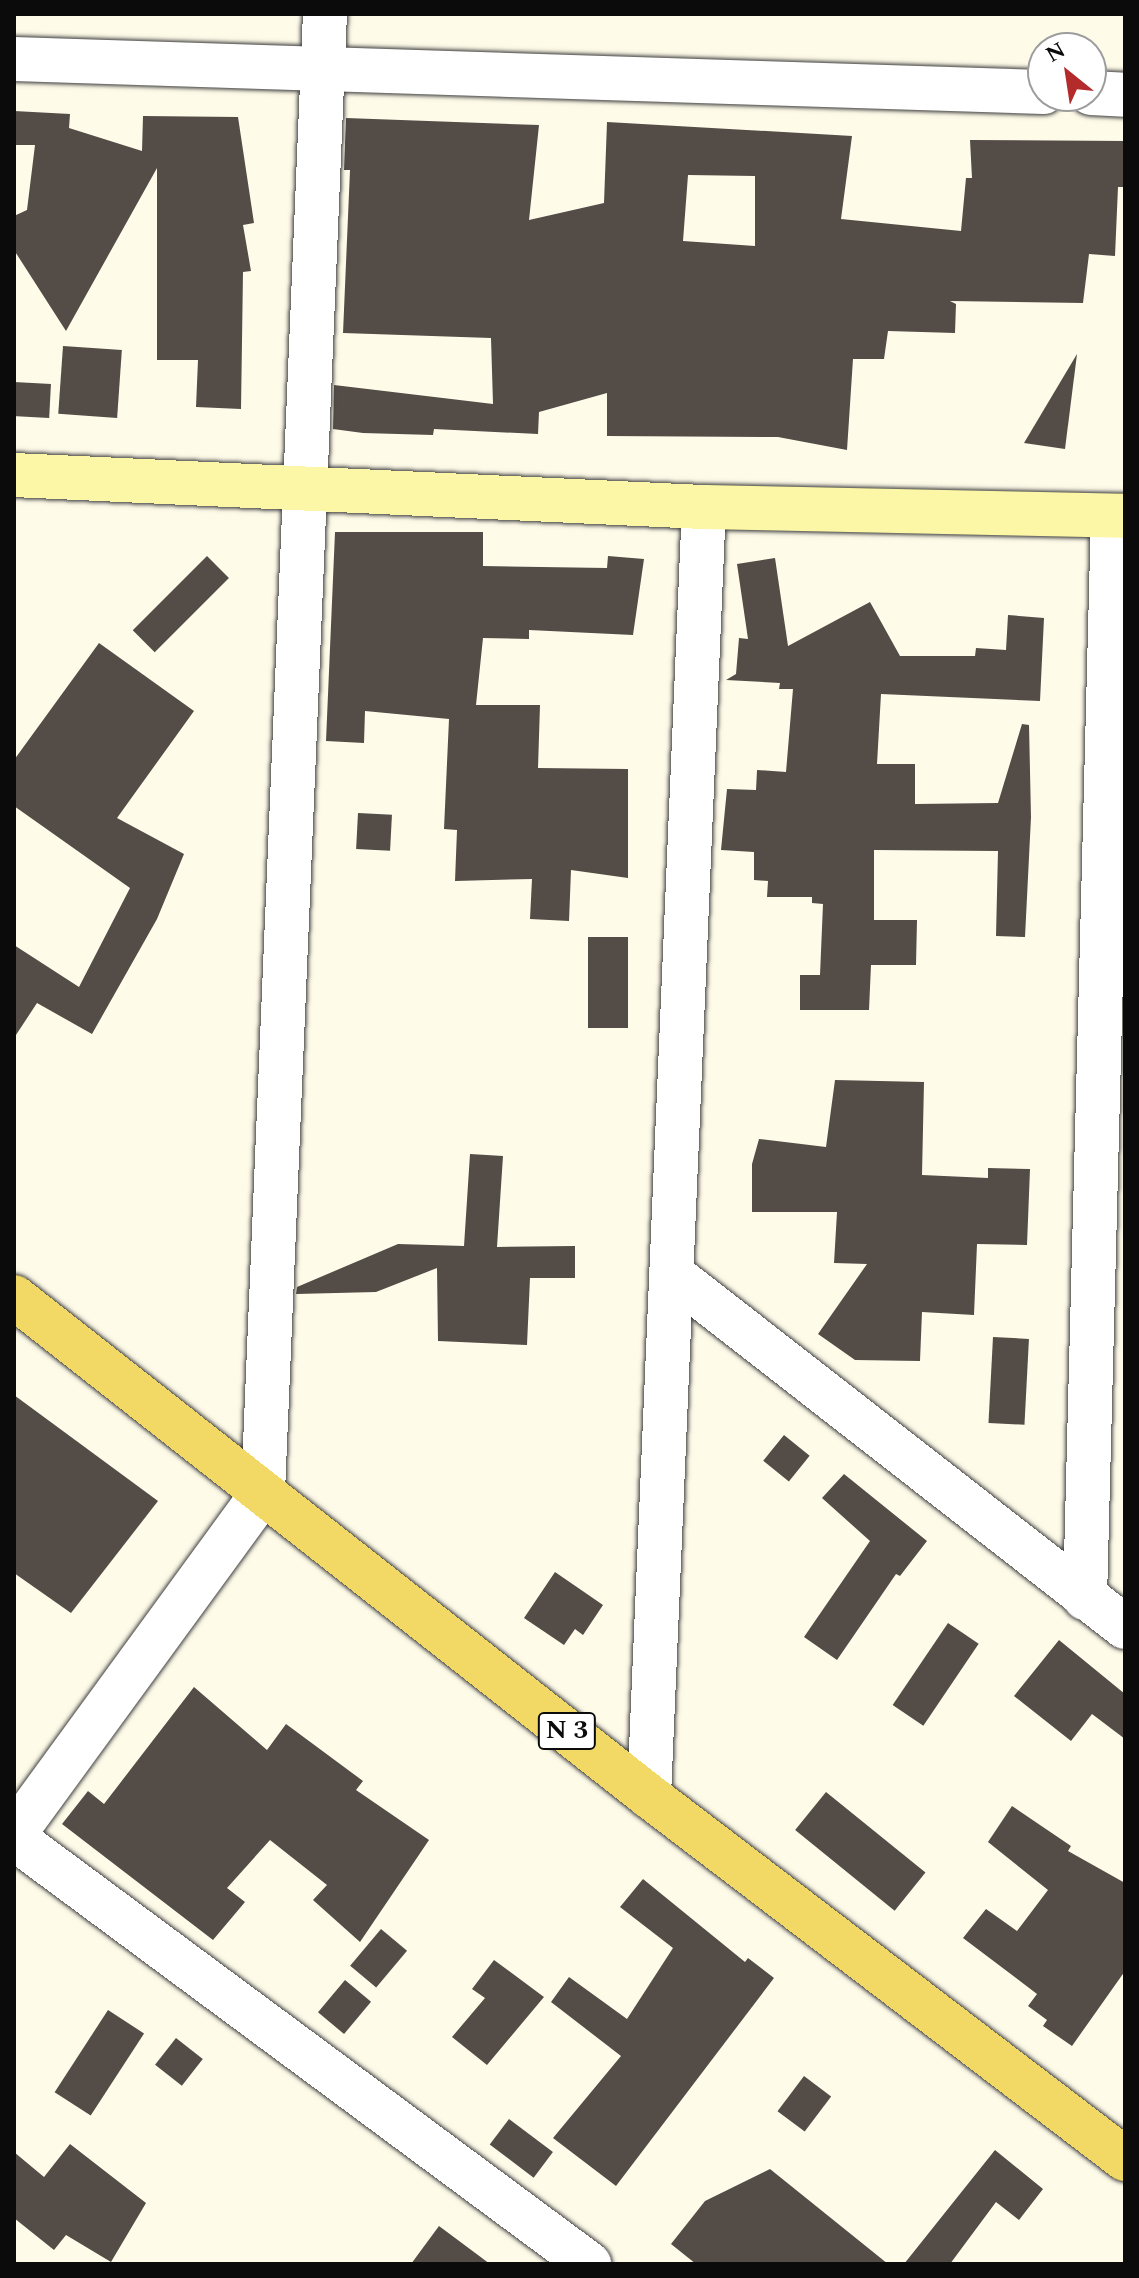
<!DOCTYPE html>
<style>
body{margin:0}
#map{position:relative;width:1139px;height:2278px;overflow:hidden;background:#fefbe9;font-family:Spectral,serif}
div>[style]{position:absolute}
.building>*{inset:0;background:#534c47;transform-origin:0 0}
.roads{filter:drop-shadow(0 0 2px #3e3e3e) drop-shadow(0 0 2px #3e3e3e)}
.street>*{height:44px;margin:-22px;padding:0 22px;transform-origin:22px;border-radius:22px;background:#fff}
.secondary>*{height:44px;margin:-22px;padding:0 22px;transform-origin:22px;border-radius:22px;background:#fbf7a7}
.primary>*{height:44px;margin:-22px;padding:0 22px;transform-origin:22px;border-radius:22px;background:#f2d865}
span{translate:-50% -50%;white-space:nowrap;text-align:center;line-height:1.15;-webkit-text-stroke:8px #fff;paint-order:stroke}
.shield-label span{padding:2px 6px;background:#fff;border:2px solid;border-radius:6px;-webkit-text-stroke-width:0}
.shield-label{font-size:26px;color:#0b0b0b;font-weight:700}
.frame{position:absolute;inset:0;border:16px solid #0b0b0b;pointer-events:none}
.north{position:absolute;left:1027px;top:32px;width:80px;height:80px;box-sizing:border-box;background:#fff;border:2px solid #9d9d9d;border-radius:50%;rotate:330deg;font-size:22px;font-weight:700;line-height:32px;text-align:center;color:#0b0b0b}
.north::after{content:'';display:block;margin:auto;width:28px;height:36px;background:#b32b2a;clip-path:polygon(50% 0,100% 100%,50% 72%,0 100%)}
</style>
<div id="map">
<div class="building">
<i style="clip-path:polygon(14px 111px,70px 114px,69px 128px,142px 151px,143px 116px,238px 117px,254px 223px,243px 225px,251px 271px,243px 272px,241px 409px,196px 407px,198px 360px,157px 360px,157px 168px,66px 331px,14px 250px,14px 216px,27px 210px,35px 145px,14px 145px)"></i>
<i style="clip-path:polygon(evenodd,346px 118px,539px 125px,529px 220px,604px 203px,607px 122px,852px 136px,841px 219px,961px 231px,966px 178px,972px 178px,970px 140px,1125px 141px,1125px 187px,1118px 187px,1115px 256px,1089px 254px,1083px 303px,950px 301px,956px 304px,955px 333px,888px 331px,884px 359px,853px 359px,847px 450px,778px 437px,607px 436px,607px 393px,539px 412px,538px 434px,434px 429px,433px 435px,363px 433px,333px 429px,334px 385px,493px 404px,491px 338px,343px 333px,350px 170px,344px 170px,346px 118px,688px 175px,755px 176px,755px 246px,683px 241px,688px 175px)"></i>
<i style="left:63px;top:346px;width:59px;height:68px;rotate:4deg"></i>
<i style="clip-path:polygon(1077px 354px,1065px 449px,1024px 443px)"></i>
<i style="left:14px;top:382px;width:37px;height:34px;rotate:3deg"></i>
<i style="clip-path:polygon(335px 532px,483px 532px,483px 566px,607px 568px,608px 556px,644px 559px,633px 635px,529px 630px,529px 639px,483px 638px,476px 705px,540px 705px,538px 768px,628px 769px,628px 878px,571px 870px,569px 921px,530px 919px,532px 879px,455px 881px,457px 830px,444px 829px,449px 719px,365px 711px,364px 743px,326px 741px)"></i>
<i style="left:207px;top:556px;width:31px;height:105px;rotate:45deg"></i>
<i style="clip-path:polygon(775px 558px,788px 646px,870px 602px,900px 656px,975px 656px,976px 648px,1006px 650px,1008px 615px,1044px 618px,1040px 701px,881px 694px,877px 764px,915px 764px,915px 804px,998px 803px,1022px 724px,1029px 725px,1031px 817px,1025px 937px,996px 936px,998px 851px,874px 850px,874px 920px,917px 920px,916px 965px,871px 965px,869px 1010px,800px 1010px,800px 975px,820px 975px,823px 904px,812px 903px,812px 897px,767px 897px,768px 881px,754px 880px,754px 852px,721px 850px,727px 789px,756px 790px,757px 770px,786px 772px,793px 689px,779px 689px,780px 683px,726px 680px,736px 674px,739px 638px,748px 639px,737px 564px)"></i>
<i style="clip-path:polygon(99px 643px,194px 711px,117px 818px,184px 854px,157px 919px,92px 1034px,37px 1003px,14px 1038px,14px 945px,79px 987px,130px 888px,14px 806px,14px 760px)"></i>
<i style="left:358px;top:813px;width:34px;height:36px;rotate:3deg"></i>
<i style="left:628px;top:937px;width:91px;height:40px;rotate:90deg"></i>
<i style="clip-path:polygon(835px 1080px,924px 1082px,922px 1175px,988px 1178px,988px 1168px,1030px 1169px,1027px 1245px,977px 1244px,974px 1315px,922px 1312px,920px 1361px,855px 1360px,818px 1334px,867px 1264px,834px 1263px,837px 1212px,752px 1212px,752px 1164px,759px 1139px,826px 1147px)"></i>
<i style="clip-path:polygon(470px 1154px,503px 1156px,497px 1247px,575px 1246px,575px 1278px,530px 1278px,527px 1345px,438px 1341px,437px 1268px,376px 1292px,296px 1294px,297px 1287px,398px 1244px,464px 1246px)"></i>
<i style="left:993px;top:1337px;width:36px;height:86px;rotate:3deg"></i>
<i style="clip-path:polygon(14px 1395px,158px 1501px,71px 1613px,14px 1573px)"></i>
<i style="left:784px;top:1435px;width:33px;height:33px;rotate:39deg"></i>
<i style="clip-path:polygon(844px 1474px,927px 1541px,900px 1576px,896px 1574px,837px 1660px,804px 1637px,870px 1541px,822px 1498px)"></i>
<i style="clip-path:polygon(555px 1572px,603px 1605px,583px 1635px,575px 1629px,564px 1645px,524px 1618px)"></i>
<i style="left:948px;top:1623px;width:37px;height:99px;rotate:34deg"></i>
<i style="clip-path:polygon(1059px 1640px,1125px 1694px,1125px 1739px,1092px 1714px,1071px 1741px,1014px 1696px)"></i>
<i style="clip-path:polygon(194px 1687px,267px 1750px,286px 1724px,363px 1781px,356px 1790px,429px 1840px,360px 1942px,313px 1900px,327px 1885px,270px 1840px,227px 1888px,245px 1902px,213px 1940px,62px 1824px,88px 1791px,104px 1804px)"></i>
<i style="left:826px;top:1792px;width:128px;height:49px;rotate:39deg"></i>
<i style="clip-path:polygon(1012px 1806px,1071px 1846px,1068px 1851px,1125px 1883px,1125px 1971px,1072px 2046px,1043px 2026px,1047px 2020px,1028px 2006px,1037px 1994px,963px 1938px,986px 1909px,1017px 1931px,1048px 1890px,988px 1842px)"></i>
<i style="clip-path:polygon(643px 1879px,745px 1962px,748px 1958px,774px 1978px,616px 2186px,553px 2138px,621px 2056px,551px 2002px,569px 1977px,627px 2019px,673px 1948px,620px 1907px)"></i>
<i style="left:381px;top:1929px;width:34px;height:48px;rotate:40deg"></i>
<i style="clip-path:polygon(494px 1960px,544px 1997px,487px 2065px,452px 2037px,485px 1998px,472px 1989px)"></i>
<i style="left:345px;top:1980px;width:34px;height:42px;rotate:40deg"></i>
<i style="left:108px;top:2010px;width:43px;height:98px;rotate:33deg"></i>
<i style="left:176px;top:2038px;width:34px;height:34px;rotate:38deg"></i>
<i style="left:804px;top:2076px;width:34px;height:44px;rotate:37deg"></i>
<i style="left:509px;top:2119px;width:55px;height:32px;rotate:37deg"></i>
<i style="clip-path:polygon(70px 2144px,146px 2203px,111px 2262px,66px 2235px,54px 2250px,14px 2218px,14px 2152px,44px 2177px)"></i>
<i style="clip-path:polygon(995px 2150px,1043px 2189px,1019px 2220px,996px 2202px,950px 2264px,904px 2264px)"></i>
<i style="clip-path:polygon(770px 2169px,888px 2264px,696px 2264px,671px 2244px,705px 2201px)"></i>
<i style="clip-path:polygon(439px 2226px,490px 2264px,411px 2264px)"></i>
</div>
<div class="roads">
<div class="street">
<i style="left:14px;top:59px;width:1030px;rotate:1.84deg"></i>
<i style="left:1091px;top:93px;width:34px;rotate:3deg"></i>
<i style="left:673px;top:1275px;width:573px;rotate:37.91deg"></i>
<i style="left:1085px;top:1598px;width:1082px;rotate:-88.52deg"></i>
<i style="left:649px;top:1796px;width:1290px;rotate:-87.56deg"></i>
<i style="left:14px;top:1834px;width:423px;rotate:-53.9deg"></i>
<i style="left:263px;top:1492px;width:1479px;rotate:-87.6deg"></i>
<i style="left:14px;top:1838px;width:716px;rotate:36.53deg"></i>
</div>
<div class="secondary">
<i style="left:14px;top:475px;width:691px;rotate:2.66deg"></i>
<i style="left:704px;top:507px;width:421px;rotate:1.2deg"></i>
</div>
<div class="primary">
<i style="left:14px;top:1297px;width:808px;rotate:38.16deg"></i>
<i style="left:649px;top:1796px;width:599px;rotate:37.33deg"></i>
</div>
</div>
<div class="shield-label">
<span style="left:567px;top:1731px">N 3</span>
</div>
<div class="frame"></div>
<div class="north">N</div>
</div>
